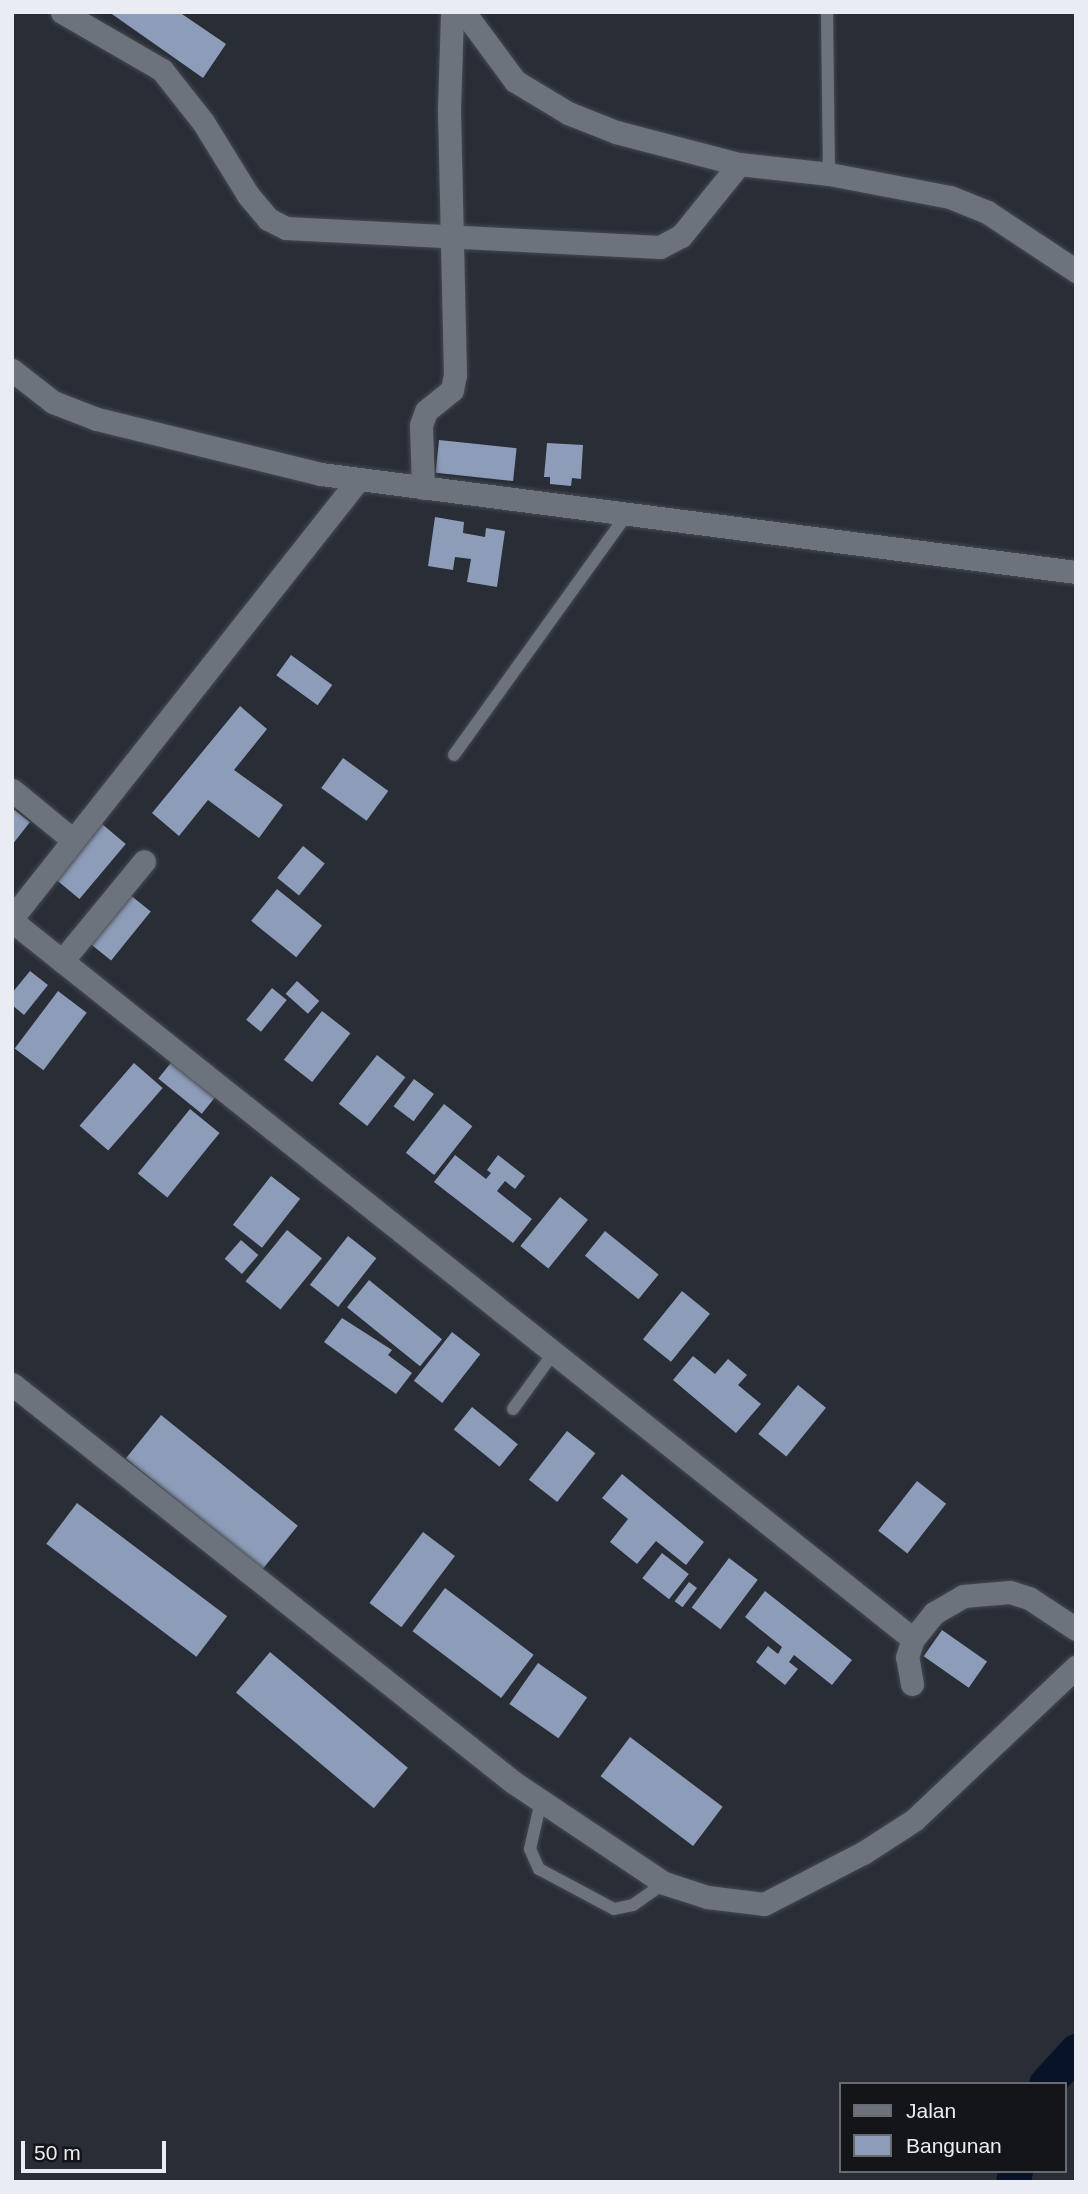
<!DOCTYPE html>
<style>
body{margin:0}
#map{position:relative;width:1088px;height:2194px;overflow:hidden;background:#282d36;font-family:Arial,sans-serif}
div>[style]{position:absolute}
.river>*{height:35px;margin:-17.5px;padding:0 17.5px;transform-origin:17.5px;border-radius:17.5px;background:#091328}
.building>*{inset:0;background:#8d9cb8;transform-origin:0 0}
.roads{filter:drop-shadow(0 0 2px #454950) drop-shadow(0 0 2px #454950)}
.lane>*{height:12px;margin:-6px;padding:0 6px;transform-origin:6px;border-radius:6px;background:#6d737d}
.street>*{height:23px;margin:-11.5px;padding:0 11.5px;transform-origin:11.5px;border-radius:11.5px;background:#6d737d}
span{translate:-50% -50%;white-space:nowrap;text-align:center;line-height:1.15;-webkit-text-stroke:7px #131519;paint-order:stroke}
.frame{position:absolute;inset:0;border:14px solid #e9ecf2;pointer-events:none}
.legend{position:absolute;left:839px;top:2082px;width:228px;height:91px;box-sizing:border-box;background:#131519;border:2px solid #696b70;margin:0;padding:9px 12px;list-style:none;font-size:21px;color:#e9ecf2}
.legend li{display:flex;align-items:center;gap:14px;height:35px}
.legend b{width:35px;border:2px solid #696b70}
.scale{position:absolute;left:21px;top:2141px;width:145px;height:32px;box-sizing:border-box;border:4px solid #e9ecf2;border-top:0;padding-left:9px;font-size:21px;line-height:24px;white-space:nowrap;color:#e9ecf2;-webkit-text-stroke:5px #131519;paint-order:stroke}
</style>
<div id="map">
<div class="river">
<i style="left:1046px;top:2084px;width:45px;rotate:-47.7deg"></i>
<i style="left:1013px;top:2182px;width:11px;rotate:-80deg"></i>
</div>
<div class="building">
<i style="clip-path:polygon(109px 12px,179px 12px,226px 44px,203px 78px)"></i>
<i style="left:439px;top:440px;width:78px;height:33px;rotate:6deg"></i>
<i style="clip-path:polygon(547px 443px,583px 445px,581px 479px,572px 478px,571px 486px,550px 484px,550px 477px,544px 477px)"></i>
<i style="clip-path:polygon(435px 517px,464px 522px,463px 533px,485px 537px,486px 528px,505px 531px,497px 587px,467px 582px,471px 559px,455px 557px,453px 570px,428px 566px)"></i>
<i style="left:291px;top:655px;width:51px;height:25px;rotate:36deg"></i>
<i style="clip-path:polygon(240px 706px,267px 729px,234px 770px,283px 805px,259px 838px,208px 800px,179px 836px,152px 813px)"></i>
<i style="left:343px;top:758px;width:56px;height:37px;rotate:36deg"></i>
<i style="clip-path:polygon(12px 808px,30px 822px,12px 845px)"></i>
<i style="left:102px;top:824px;width:31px;height:72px;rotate:40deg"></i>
<i style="left:303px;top:846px;width:28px;height:41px;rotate:39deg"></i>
<i style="left:277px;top:889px;width:58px;height:41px;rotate:39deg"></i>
<i style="left:129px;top:894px;width:28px;height:63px;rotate:39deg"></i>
<i style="clip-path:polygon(30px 971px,48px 985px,24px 1015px,12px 1005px,12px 993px)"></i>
<i style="left:297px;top:981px;width:30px;height:17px;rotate:42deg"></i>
<i style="left:272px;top:988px;width:19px;height:41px;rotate:39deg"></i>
<i style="left:58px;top:991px;width:36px;height:72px;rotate:37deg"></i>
<i style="left:322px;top:1011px;width:36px;height:62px;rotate:38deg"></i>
<i style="left:377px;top:1055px;width:36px;height:62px;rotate:38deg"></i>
<i style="left:174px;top:1059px;width:56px;height:25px;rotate:39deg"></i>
<i style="left:134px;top:1063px;width:38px;height:83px;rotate:41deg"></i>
<i style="left:414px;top:1079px;width:25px;height:34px;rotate:37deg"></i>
<i style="left:444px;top:1104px;width:36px;height:62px;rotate:38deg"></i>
<i style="left:190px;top:1109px;width:38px;height:83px;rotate:39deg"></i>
<i style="clip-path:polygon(455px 1155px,486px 1179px,491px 1173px,487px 1170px,498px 1155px,525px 1176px,515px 1189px,505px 1181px,497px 1191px,532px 1219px,513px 1243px,434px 1182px)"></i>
<i style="left:271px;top:1176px;width:37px;height:62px;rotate:38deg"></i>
<i style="left:560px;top:1197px;width:36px;height:63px;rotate:39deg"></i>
<i style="left:287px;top:1230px;width:45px;height:66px;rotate:39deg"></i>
<i style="left:605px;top:1231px;width:69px;height:32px;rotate:39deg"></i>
<i style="left:348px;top:1236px;width:36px;height:62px;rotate:38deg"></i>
<i style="left:241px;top:1240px;width:23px;height:25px;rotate:41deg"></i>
<i style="left:369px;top:1280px;width:94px;height:35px;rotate:39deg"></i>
<i style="left:682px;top:1291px;width:36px;height:62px;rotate:39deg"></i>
<i style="clip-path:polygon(342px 1318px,392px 1350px,388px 1355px,412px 1373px,396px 1394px,324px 1342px)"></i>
<i style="left:452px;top:1332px;width:36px;height:62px;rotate:38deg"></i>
<i style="clip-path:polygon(693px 1356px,715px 1374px,728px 1359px,747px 1375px,738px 1385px,761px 1404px,736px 1433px,673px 1380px)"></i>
<i style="left:798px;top:1385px;width:36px;height:63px;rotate:39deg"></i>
<i style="left:472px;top:1407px;width:59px;height:29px;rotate:39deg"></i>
<i style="left:161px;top:1415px;width:176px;height:56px;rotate:39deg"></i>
<i style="left:567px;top:1431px;width:36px;height:62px;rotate:38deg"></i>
<i style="clip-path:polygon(622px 1474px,704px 1542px,686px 1565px,656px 1541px,637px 1564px,610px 1542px,628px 1519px,602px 1498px)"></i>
<i style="left:917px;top:1481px;width:37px;height:63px;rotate:38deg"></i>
<i style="left:77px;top:1503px;width:188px;height:51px;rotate:37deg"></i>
<i style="left:423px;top:1532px;width:40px;height:89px;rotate:37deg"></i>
<i style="left:662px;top:1553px;width:34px;height:32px;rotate:38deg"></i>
<i style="left:729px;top:1558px;width:36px;height:62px;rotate:37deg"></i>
<i style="left:689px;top:1582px;width:10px;height:24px;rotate:37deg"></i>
<i style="left:445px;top:1588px;width:111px;height:54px;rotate:37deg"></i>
<i style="clip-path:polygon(765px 1591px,852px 1660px,832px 1685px,794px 1655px,789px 1662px,798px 1669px,785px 1685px,756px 1662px,768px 1646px,778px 1654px,782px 1647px,745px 1617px)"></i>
<i style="left:942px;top:1630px;width:55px;height:32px;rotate:35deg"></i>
<i style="left:270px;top:1652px;width:180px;height:53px;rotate:40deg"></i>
<i style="left:538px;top:1663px;width:60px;height:50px;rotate:35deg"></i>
<i style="left:630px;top:1737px;width:116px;height:49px;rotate:37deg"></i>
</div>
<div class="roads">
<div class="lane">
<i style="left:827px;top:12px;width:162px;rotate:89.3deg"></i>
<i style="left:454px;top:755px;width:294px;rotate:-54.3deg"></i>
<i style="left:513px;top:1409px;width:72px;rotate:-54.1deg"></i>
<i style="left:541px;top:1801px;width:49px;rotate:102.9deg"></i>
<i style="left:530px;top:1849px;width:22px;rotate:66deg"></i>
<i style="left:539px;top:1869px;width:85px;rotate:28.1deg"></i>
<i style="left:614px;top:1909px;width:19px;rotate:-12deg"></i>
<i style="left:633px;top:1905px;width:38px;rotate:-35deg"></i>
</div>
<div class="street">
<i style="left:62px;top:12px;width:116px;rotate:30.1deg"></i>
<i style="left:162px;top:70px;width:66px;rotate:51.7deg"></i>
<i style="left:203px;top:122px;width:86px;rotate:58.3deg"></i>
<i style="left:248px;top:195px;width:31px;rotate:50deg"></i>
<i style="left:268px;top:219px;width:20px;rotate:27deg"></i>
<i style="left:286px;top:228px;width:374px;rotate:2.9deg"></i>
<i style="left:660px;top:247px;width:24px;rotate:-28deg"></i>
<i style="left:681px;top:236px;width:92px;rotate:-51.1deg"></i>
<i style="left:464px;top:12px;width:86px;rotate:53.5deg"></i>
<i style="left:515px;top:81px;width:62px;rotate:31.1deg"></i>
<i style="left:568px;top:113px;width:52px;rotate:21.6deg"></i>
<i style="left:616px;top:132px;width:127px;rotate:14.6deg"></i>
<i style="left:739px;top:164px;width:91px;rotate:6.3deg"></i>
<i style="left:829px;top:174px;width:123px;rotate:10.8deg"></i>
<i style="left:950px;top:197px;width:40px;rotate:22deg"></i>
<i style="left:987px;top:212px;width:107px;rotate:33.5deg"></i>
<i style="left:12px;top:370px;width:52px;rotate:38deg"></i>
<i style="left:53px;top:402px;width:47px;rotate:21.1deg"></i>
<i style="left:97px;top:419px;width:231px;rotate:13.8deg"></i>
<i style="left:321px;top:474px;width:761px;rotate:7.4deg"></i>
<i style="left:423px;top:488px;width:63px;rotate:-91.8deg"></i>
<i style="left:421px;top:425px;width:15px;rotate:-70deg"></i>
<i style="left:426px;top:411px;width:33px;rotate:-39deg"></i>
<i style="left:452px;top:390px;width:15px;rotate:-79deg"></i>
<i style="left:455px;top:375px;width:266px;rotate:-91.3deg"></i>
<i style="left:449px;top:109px;width:97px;rotate:-88.2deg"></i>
<i style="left:12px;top:790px;width:79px;rotate:39.3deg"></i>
<i style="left:12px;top:918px;width:558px;rotate:-51.69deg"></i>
<i style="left:12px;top:921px;width:1152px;rotate:38.55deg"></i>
<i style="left:62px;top:961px;width:129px;rotate:-50.6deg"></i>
<i style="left:12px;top:1384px;width:640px;rotate:38.46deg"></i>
<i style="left:513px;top:1782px;width:182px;rotate:33.8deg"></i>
<i style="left:664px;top:1883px;width:45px;rotate:18deg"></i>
<i style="left:707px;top:1897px;width:57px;rotate:7deg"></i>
<i style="left:764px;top:1904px;width:111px;rotate:-27.3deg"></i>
<i style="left:863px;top:1853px;width:61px;rotate:-32.9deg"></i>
<i style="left:914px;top:1820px;width:223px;rotate:-43.4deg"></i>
<i style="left:912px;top:1684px;width:27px;rotate:-100deg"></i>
<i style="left:907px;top:1657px;width:19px;rotate:-72deg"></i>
<i style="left:913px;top:1639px;width:33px;rotate:-51deg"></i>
<i style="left:934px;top:1613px;width:34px;rotate:-30deg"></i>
<i style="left:963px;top:1596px;width:47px;rotate:-4.9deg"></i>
<i style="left:1010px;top:1592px;width:20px;rotate:18deg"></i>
<i style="left:1029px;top:1598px;width:56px;rotate:33.4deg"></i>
</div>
</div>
<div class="frame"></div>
<ul class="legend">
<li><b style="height:9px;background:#6d737d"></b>Jalan</li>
<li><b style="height:19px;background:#8d9cb8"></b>Bangunan</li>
</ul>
<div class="scale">50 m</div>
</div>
